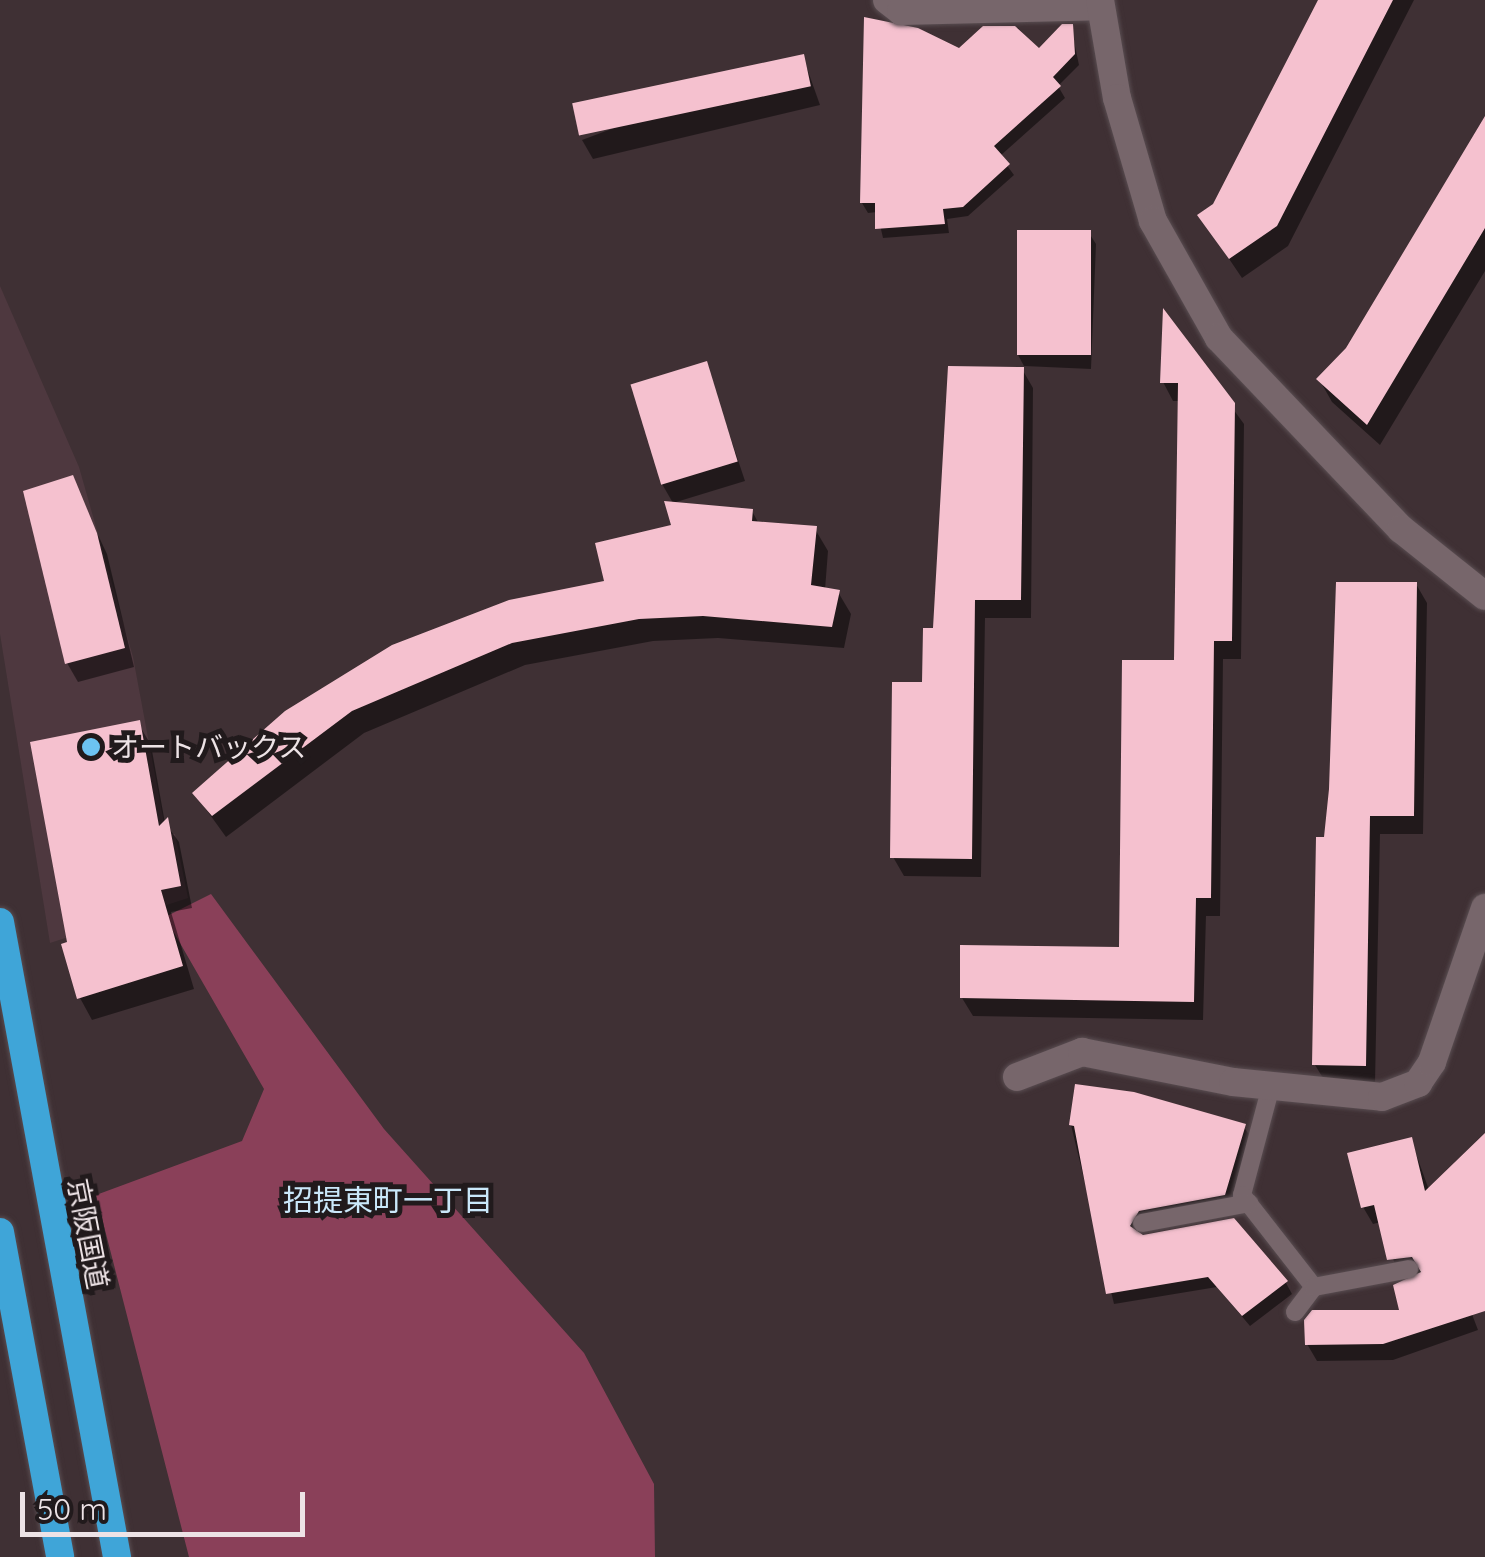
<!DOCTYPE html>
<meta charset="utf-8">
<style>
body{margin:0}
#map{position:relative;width:1485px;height:1557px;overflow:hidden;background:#3f3034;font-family:Quicksand,"Noto Sans JP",sans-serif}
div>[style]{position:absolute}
.built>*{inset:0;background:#4e383f}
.forest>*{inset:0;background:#8a4059}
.shadow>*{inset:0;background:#0007}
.building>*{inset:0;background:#f5c1cf;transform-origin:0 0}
.roads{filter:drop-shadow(0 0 2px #594d51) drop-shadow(0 0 2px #594d51)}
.service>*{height:18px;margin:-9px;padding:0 9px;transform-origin:9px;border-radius:9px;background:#77666b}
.minor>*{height:28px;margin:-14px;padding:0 14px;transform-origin:14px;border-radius:14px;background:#77666b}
.tertiary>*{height:28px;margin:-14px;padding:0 14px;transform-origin:14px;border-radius:14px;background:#77666b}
.trunk>*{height:28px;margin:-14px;padding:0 14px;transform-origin:14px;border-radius:14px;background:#3fa5d8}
.dots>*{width:28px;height:28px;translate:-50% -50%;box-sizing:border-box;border:5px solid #211a1c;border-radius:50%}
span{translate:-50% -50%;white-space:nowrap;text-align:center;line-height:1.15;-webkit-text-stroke:10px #211a1c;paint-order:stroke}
.poi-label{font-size:28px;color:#ede3e6}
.left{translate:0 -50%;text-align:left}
.street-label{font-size:28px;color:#ede3e6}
.neighbourhood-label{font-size:30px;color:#cae8fa}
.scale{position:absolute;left:20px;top:1492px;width:285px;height:45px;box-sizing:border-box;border:5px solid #ede3e6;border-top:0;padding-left:12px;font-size:30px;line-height:35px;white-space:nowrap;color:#ede3e6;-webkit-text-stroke:8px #211a1c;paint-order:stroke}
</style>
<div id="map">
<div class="built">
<i style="clip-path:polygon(0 286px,79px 467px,133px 657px,166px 834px,175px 834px,188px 898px,50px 943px,0 634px)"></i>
</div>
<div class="forest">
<i style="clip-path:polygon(211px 894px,384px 1129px,584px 1353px,654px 1484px,655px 1557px,189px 1557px,96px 1195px,242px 1141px,264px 1089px,165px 917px)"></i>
</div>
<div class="shadow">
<i style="clip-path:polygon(1322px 0,1414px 0,1288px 246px,1242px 278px,1200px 216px,1215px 205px)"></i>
<i style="clip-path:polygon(1071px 27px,1079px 65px,1058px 86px,1065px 98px,1000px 156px,1014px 175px,968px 216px,947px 219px,949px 233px,883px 238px,877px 212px,868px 213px,862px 203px,960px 51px,984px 29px,1018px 28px,1039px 52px)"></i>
<i style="clip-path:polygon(803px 57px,820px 105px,593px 159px,582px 140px)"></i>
<i style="clip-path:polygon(1485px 121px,1485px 271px,1380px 445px,1332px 402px,1319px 379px,1348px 349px)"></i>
<i style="clip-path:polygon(1089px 233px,1096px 244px,1091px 369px,1024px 366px,1018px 355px)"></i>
<i style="clip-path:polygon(1165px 316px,1244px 424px,1241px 659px,1223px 659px,1220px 916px,1206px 916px,1203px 1020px,973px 1016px,962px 998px,1122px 950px,1177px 663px,1181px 401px,1173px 401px,1163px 382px)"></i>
<i style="clip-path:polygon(706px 364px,745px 481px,673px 503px,662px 484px)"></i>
<i style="clip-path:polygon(1022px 369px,1033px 388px,1031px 618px,985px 618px,981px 877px,904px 876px,893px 857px,936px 630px)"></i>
<i style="clip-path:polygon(71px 478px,107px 554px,134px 667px,78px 682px,67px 663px)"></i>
<i style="clip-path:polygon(752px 511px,759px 524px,815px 529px,828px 551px,825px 590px,838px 592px,851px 614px,844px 648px,718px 638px,653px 641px,525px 665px,364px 733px,226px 837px,195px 794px,287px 713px,607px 583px)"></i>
<i style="clip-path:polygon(1416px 584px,1427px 603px,1423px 834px,1380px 834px,1375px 1084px,1326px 1083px,1315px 1065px,1326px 839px)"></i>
<i style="clip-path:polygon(138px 723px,151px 745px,165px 823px,179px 842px,192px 908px,171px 912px,194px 989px,92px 1020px,80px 998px,70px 944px)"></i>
<i style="clip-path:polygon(1071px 1125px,1244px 1127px,1251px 1138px,1231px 1206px,1145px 1222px,1137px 1234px,1286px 1283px,1292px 1294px,1250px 1326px,1217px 1287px,1114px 1304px)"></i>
<i style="clip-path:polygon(1485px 1136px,1485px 1296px,1470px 1309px,1478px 1330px,1393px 1360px,1317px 1361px,1307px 1344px,1402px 1312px,1420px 1274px,1399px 1277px,1381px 1222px,1373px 1224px,1363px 1207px,1411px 1140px,1429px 1190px)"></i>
</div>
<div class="building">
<i style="clip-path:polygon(1318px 0,1393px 0,1277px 226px,1229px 259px,1197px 215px,1213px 204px)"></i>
<i style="clip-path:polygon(864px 17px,918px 28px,959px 48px,983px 26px,1015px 26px,1039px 48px,1062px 24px,1073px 24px,1075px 54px,1053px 77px,1061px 86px,994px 146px,1010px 164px,963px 207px,943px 209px,945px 224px,875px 229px,875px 203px,860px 203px)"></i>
<i style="left:804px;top:54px;width:33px;height:237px;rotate:78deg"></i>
<i style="clip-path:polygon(1485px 116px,1485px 228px,1367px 425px,1316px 379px,1346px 348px)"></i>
<i style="left:1017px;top:230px;width:74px;height:125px"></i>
<i style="clip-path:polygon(1163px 308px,1235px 403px,1232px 641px,1214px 641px,1211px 898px,1196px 898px,1194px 1002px,960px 998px,960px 945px,1119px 947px,1122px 660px,1174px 660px,1178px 383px,1160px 383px)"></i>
<i style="left:707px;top:361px;width:105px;height:80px;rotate:73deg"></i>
<i style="clip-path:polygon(948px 366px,1024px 367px,1021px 600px,975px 600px,972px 859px,890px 858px,892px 682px,922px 682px,923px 628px,933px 628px)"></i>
<i style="clip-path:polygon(73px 475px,97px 533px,125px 648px,65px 664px,23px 491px)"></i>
<i style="clip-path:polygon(664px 501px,753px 509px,752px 521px,817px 526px,811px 585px,840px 590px,832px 627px,703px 616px,639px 619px,512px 643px,352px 711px,212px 816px,192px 793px,285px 711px,392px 645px,509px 600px,604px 581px,595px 543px,671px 525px)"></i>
<i style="clip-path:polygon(1336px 582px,1417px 582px,1414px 816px,1370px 816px,1366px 1066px,1312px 1065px,1316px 837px,1324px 837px,1329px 789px)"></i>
<i style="clip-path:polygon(140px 720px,159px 826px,168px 817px,181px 886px,161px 890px,183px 966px,77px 999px,61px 944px,67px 942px,30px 742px)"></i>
<i style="clip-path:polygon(1075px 1084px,1134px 1092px,1246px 1124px,1225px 1195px,1139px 1211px,1130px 1226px,1143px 1235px,1234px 1218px,1288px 1281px,1242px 1316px,1208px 1277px,1106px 1294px,1074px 1126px,1069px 1125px)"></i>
<i style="clip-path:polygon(1485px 1133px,1485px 1311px,1383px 1344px,1305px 1345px,1304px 1320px,1312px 1310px,1399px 1310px,1393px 1285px,1421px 1272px,1412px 1257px,1387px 1260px,1374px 1205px,1361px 1208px,1347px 1153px,1412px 1137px,1425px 1191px)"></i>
</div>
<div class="roads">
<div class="service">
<i style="left:1271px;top:1086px;width:113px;rotate:104.9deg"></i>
<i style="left:1242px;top:1195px;width:117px;rotate:52deg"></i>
<i style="left:1142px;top:1223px;width:109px;rotate:-10.6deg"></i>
<i style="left:1295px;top:1312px;width:31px;rotate:-53deg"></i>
<i style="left:1314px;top:1287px;width:97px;rotate:-10.7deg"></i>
</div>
<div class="minor">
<i style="left:887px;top:0;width:18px;rotate:38deg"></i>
<i style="left:901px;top:11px;width:199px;rotate:-1.4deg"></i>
<i style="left:1017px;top:1077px;width:70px;rotate:-21deg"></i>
<i style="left:1082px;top:1052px;width:154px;rotate:11.2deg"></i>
<i style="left:1233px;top:1082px;width:150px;rotate:5.7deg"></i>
<i style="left:1382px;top:1097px;width:39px;rotate:-21deg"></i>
<i style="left:1418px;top:1083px;width:25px;rotate:-56deg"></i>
<i style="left:1432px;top:1062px;width:163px;rotate:-71deg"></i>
</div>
<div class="tertiary">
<i style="left:1100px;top:0;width:99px;rotate:80.2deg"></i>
<i style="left:1117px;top:98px;width:128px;rotate:73.7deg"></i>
<i style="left:1153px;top:221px;width:134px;rotate:60.6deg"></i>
<i style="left:1219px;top:338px;width:264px;rotate:46.4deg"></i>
<i style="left:1401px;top:529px;width:107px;rotate:38.6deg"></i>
</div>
<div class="trunk">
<i style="left:0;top:922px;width:646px;rotate:79.56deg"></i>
<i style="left:0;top:1232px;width:330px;rotate:79.5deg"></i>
</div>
</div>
<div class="dots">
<i style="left:91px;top:747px;background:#6cc3f2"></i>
</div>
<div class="poi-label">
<span class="left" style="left:111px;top:747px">オートバックス</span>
</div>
<div class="street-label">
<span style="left:88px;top:1234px;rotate:79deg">京阪国道</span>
</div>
<div class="neighbourhood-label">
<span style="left:388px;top:1200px">招提東町一丁目</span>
</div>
<div class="scale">50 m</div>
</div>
